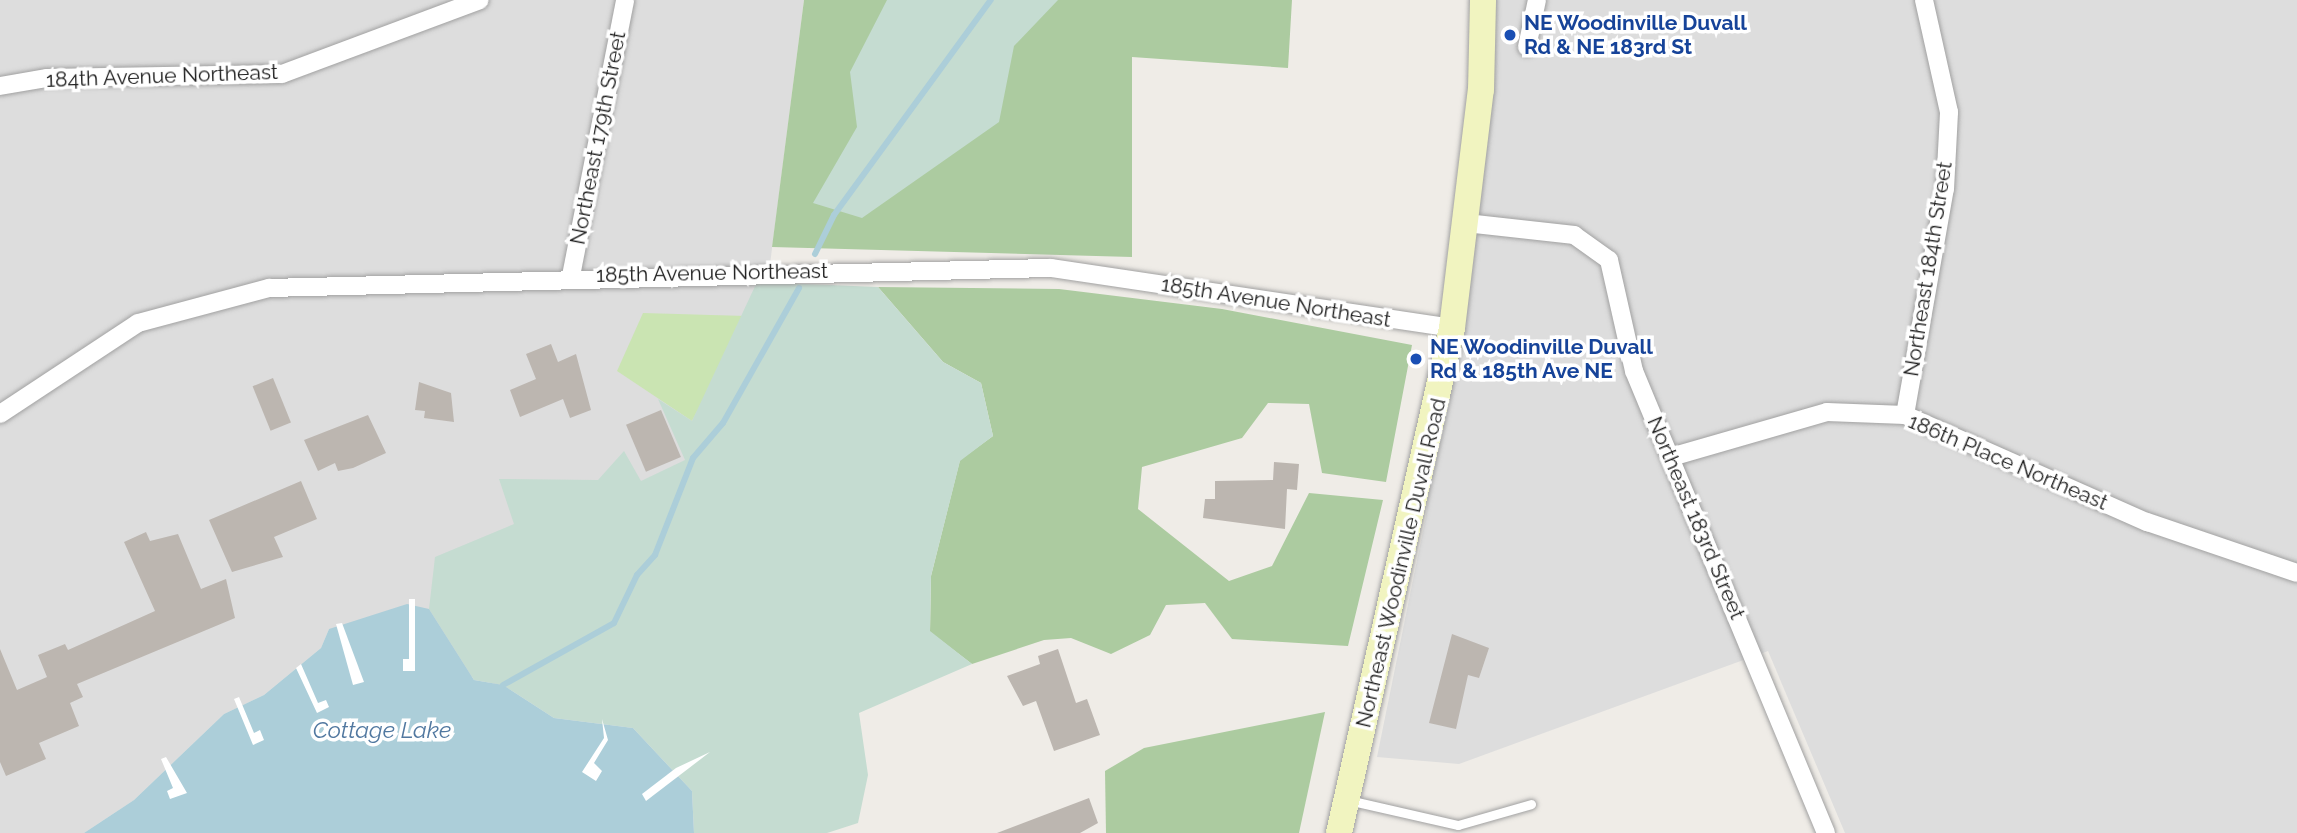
<!DOCTYPE html>
<style>
body{margin:0}
#map{position:relative;width:2297px;height:833px;overflow:hidden;background:#efece7;font-family:Raleway,sans-serif}
div>[style]{position:absolute}
.residential>*{inset:0;background:#ddd}
.grass>*{inset:0;background:#cae4b2}
.forest>*{inset:0;background:#accba0}
.wetland>*{inset:0;background:#c5dcd1}
.water>*{inset:0;background:#acced9}
.pier>*{inset:0;background:#fff}
.stream>*{height:6px;margin:-3px;padding:0 3px;transform-origin:3px;border-radius:3px;background:#acced9}
.building>*{inset:0;background:#bcb6b0;transform-origin:0 0}
.roads{filter:drop-shadow(0 0 2px #a1a1a1) drop-shadow(0 0 2px #a1a1a1)}
.lane>*{height:9px;margin:-4.5px;padding:0 4.5px;transform-origin:4.5px;border-radius:4.5px;background:#fff}
.street>*{height:18px;margin:-9px;padding:0 9px;transform-origin:9px;border-radius:9px;background:#fff}
.secondary>*{height:26px;margin:-13px;padding:0 13px;transform-origin:13px;border-radius:13px;background:#f1f4c0}
.dots>*{width:19px;height:19px;translate:-50% -50%;box-sizing:border-box;border:4px solid #fff;border-radius:50%}
span{translate:-50% -50%;white-space:nowrap;text-align:center;line-height:1.15;-webkit-text-stroke:7px #fff;paint-order:stroke}
.transit-label{font-size:21px;color:#164399;font-weight:700}
.left{translate:0 -50%;text-align:left}
.street-label{font-size:21px;color:#202020}
.water-label{font-size:23px;color:#5178a0;font-style:italic}
</style>
<div id="map">
<div class="residential">
<i style="clip-path:polygon(0 0,804px 0,769px 272px,611px 723px,329px 629px,321px 648px,264px 695px,224px 714px,134px 800px,84px 833px,0 833px)"></i>
<i style="clip-path:polygon(1483px 0,2297px 0,2297px 833px,1845px 833px,1768px 651px,1459px 764px,1377px 757px,1426px 516px)"></i>
</div>
<div class="grass">
<i style="clip-path:polygon(643px 313px,746px 316px,692px 421px,617px 371px)"></i>
</div>
<div class="forest">
<i style="clip-path:polygon(804px 0,1292px 0,1288px 68px,1132px 57px,1132px 257px,772px 247px)"></i>
<i style="clip-path:polygon(878px 287px,1059px 289px,1222px 309px,1412px 345px,1386px 482px,1322px 473px,1309px 404px,1268px 403px,1242px 438px,1142px 467px,1138px 509px,1229px 581px,1272px 566px,1309px 493px,1383px 500px,1348px 646px,1232px 639px,1205px 603px,1166px 605px,1150px 635px,1111px 654px,1071px 638px,1044px 640px,972px 664px,930px 632px,931px 576px,960px 460px,993px 436px,981px 383px,943px 362px)"></i>
<i style="clip-path:polygon(1325px 712px,1299px 833px,1106px 833px,1105px 771px,1144px 748px)"></i>
</div>
<div class="wetland">
<i style="clip-path:polygon(887px 0,1058px 0,1014px 46px,999px 122px,862px 218px,813px 203px,857px 127px,850px 72px)"></i>
<i style="clip-path:polygon(757px 282px,878px 287px,943px 362px,981px 383px,993px 436px,960px 461px,931px 576px,930px 631px,972px 664px,859px 713px,868px 775px,858px 823px,827px 833px,694px 833px,692px 791px,633px 728px,554px 718px,503px 685px,474px 680px,429px 609px,435px 557px,514px 524px,499px 479px,598px 480px,624px 451px,641px 481px,685px 460px,658px 399px,692px 421px)"></i>
</div>
<div class="water">
<i style="clip-path:polygon(407px 604px,429px 609px,474px 680px,503px 685px,554px 718px,633px 728px,692px 791px,694px 833px,84px 833px,134px 800px,224px 714px,264px 695px,321px 648px,329px 629px)"></i>
</div>
<div class="pier">
<i style="clip-path:polygon(409px 599px,415px 599px,415px 671px,403px 671px,403px 659px,409px 659px)"></i>
<i style="clip-path:polygon(342px 623px,364px 682px,353px 685px,336px 624px)"></i>
<i style="clip-path:polygon(301px 664px,318px 703px,326px 700px,329px 707px,317px 713px,296px 668px)"></i>
<i style="clip-path:polygon(239px 697px,254px 733px,260px 730px,264px 740px,253px 745px,234px 699px)"></i>
<i style="clip-path:polygon(602px 719px,608px 740px,594px 763px,602px 771px,596px 781px,582px 772px,604px 738px)"></i>
<i style="clip-path:polygon(710px 752px,646px 801px,642px 794px,676px 768px)"></i>
<i style="clip-path:polygon(166px 757px,187px 793px,170px 799px,167px 791px,173px 788px,161px 759px)"></i>
</div>
<div class="stream">
<i style="left:815px;top:254px;width:43px;rotate:-64deg"></i>
<i style="left:834px;top:215px;width:266px;rotate:-53.9deg"></i>
<i style="left:503px;top:685px;width:127px;rotate:-29.2deg"></i>
<i style="left:614px;top:623px;width:53px;rotate:-64.4deg"></i>
<i style="left:637px;top:575px;width:27px;rotate:-48deg"></i>
<i style="left:655px;top:555px;width:104px;rotate:-68.6deg"></i>
<i style="left:693px;top:458px;width:46px;rotate:-49.4deg"></i>
<i style="left:723px;top:423px;width:155px;rotate:-60.6deg"></i>
</div>
<div class="building">
<i style="clip-path:polygon(551px 344px,558px 362px,576px 354px,591px 410px,570px 418px,563px 399px,520px 417px,510px 390px,536px 379px,526px 354px)"></i>
<i style="left:273px;top:378px;width:48px;height:22px;rotate:68deg"></i>
<i style="clip-path:polygon(419px 382px,451px 393px,454px 422px,424px 418px,425px 411px,415px 410px)"></i>
<i style="left:661px;top:410px;width:51px;height:38px;rotate:67deg"></i>
<i style="clip-path:polygon(368px 415px,386px 453px,353px 468px,338px 471px,335px 463px,318px 471px,304px 440px)"></i>
<i style="clip-path:polygon(1274px 462px,1299px 464px,1297px 490px,1287px 489px,1285px 529px,1203px 518px,1205px 499px,1215px 499px,1215px 481px,1273px 480px)"></i>
<i style="clip-path:polygon(301px 481px,317px 519px,274px 537px,283px 557px,232px 572px,209px 520px)"></i>
<i style="clip-path:polygon(146px 532px,150px 541px,178px 534px,201px 589px,226px 579px,235px 618px,77px 684px,83px 697px,70px 703px,79px 726px,39px 743px,46px 759px,6px 776px,0 762px,0 649px,17px 690px,47px 677px,38px 655px,65px 644px,68px 650px,155px 611px,124px 542px)"></i>
<i style="clip-path:polygon(1452px 634px,1489px 648px,1479px 678px,1468px 675px,1456px 729px,1429px 723px)"></i>
<i style="clip-path:polygon(1058px 649px,1076px 703px,1087px 699px,1100px 735px,1054px 751px,1036px 701px,1023px 706px,1007px 676px,1040px 664px,1038px 656px)"></i>
<i style="clip-path:polygon(1089px 798px,1098px 823px,1080px 833px,997px 833px)"></i>
</div>
<div class="roads">
<div class="lane">
<i style="left:1348px;top:800px;width:113px;rotate:12.8deg"></i>
<i style="left:1458px;top:825px;width:76px;rotate:-16deg"></i>
</div>
<div class="street">
<i style="left:1527px;top:47px;width:48px;rotate:-78deg"></i>
<i style="left:0;top:86px;width:48px;rotate:-9.7deg"></i>
<i style="left:47px;top:78px;width:235px;rotate:-1deg"></i>
<i style="left:282px;top:74px;width:211px;rotate:-20.5deg"></i>
<i style="left:1466px;top:223px;width:109px;rotate:6.3deg"></i>
<i style="left:1574px;top:235px;width:43px;rotate:35.5deg"></i>
<i style="left:1609px;top:260px;width:114px;rotate:77.3deg"></i>
<i style="left:1634px;top:371px;width:500px;rotate:67.43deg"></i>
<i style="left:571px;top:276px;width:281px;rotate:-78.9deg"></i>
<i style="left:0;top:414px;width:165px;rotate:-33.4deg"></i>
<i style="left:138px;top:323px;width:136px;rotate:-15deg"></i>
<i style="left:269px;top:288px;width:782px;rotate:-1.47deg"></i>
<i style="left:1051px;top:268px;width:405px;rotate:8.5deg"></i>
<i style="left:1905px;top:415px;width:230px;rotate:-80deg"></i>
<i style="left:1945px;top:189px;width:77px;rotate:-87deg"></i>
<i style="left:1949px;top:112px;width:115px;rotate:-102.6deg"></i>
<i style="left:1671px;top:457px;width:162px;rotate:-16.1deg"></i>
<i style="left:1827px;top:412px;width:78px;rotate:2.2deg"></i>
<i style="left:1905px;top:415px;width:265px;rotate:23.9deg"></i>
<i style="left:2147px;top:522px;width:158px;rotate:18.8deg"></i>
</div>
<div class="secondary">
<i style="left:1339px;top:833px;width:517px;rotate:-77.39deg"></i>
<i style="left:1452px;top:328px;width:240px;rotate:-83.1deg"></i>
<i style="left:1481px;top:90px;width:90px;rotate:-88.7deg"></i>
</div>
</div>
<div class="dots">
<i style="left:1510px;top:35px;background:#1a4fb4"></i>
<i style="left:1416px;top:359px;background:#1a4fb4"></i>
</div>
<div class="transit-label">
<span class="left" style="left:1524px;top:35px">NE Woodinville Duvall<br>Rd &amp; NE 183rd St</span>
<span class="left" style="left:1430px;top:359px">NE Woodinville Duvall<br>Rd &amp; 185th Ave NE</span>
</div>
<div class="street-label">
<span style="left:162px;top:76px;rotate:-2deg">184th Avenue Northeast</span>
<span style="left:598px;top:138px;rotate:-79deg">Northeast 179th Street</span>
<span style="left:1928px;top:269px;rotate:-81deg">Northeast 184th Street</span>
<span style="left:712px;top:273px;rotate:-1deg">185th Avenue Northeast</span>
<span style="left:1276px;top:302px;rotate:9deg">185th Avenue Northeast</span>
<span style="left:2008px;top:462px;rotate:23deg">186th Place Northeast</span>
<span style="left:1696px;top:518px;rotate:67deg">Northeast 183rd Street</span>
<span style="left:1401px;top:563px;rotate:-77deg">Northeast Woodinville Duvall Road</span>
</div>
<div class="water-label">
<span style="left:382px;top:730px">Cottage Lake</span>
</div>
</div>
